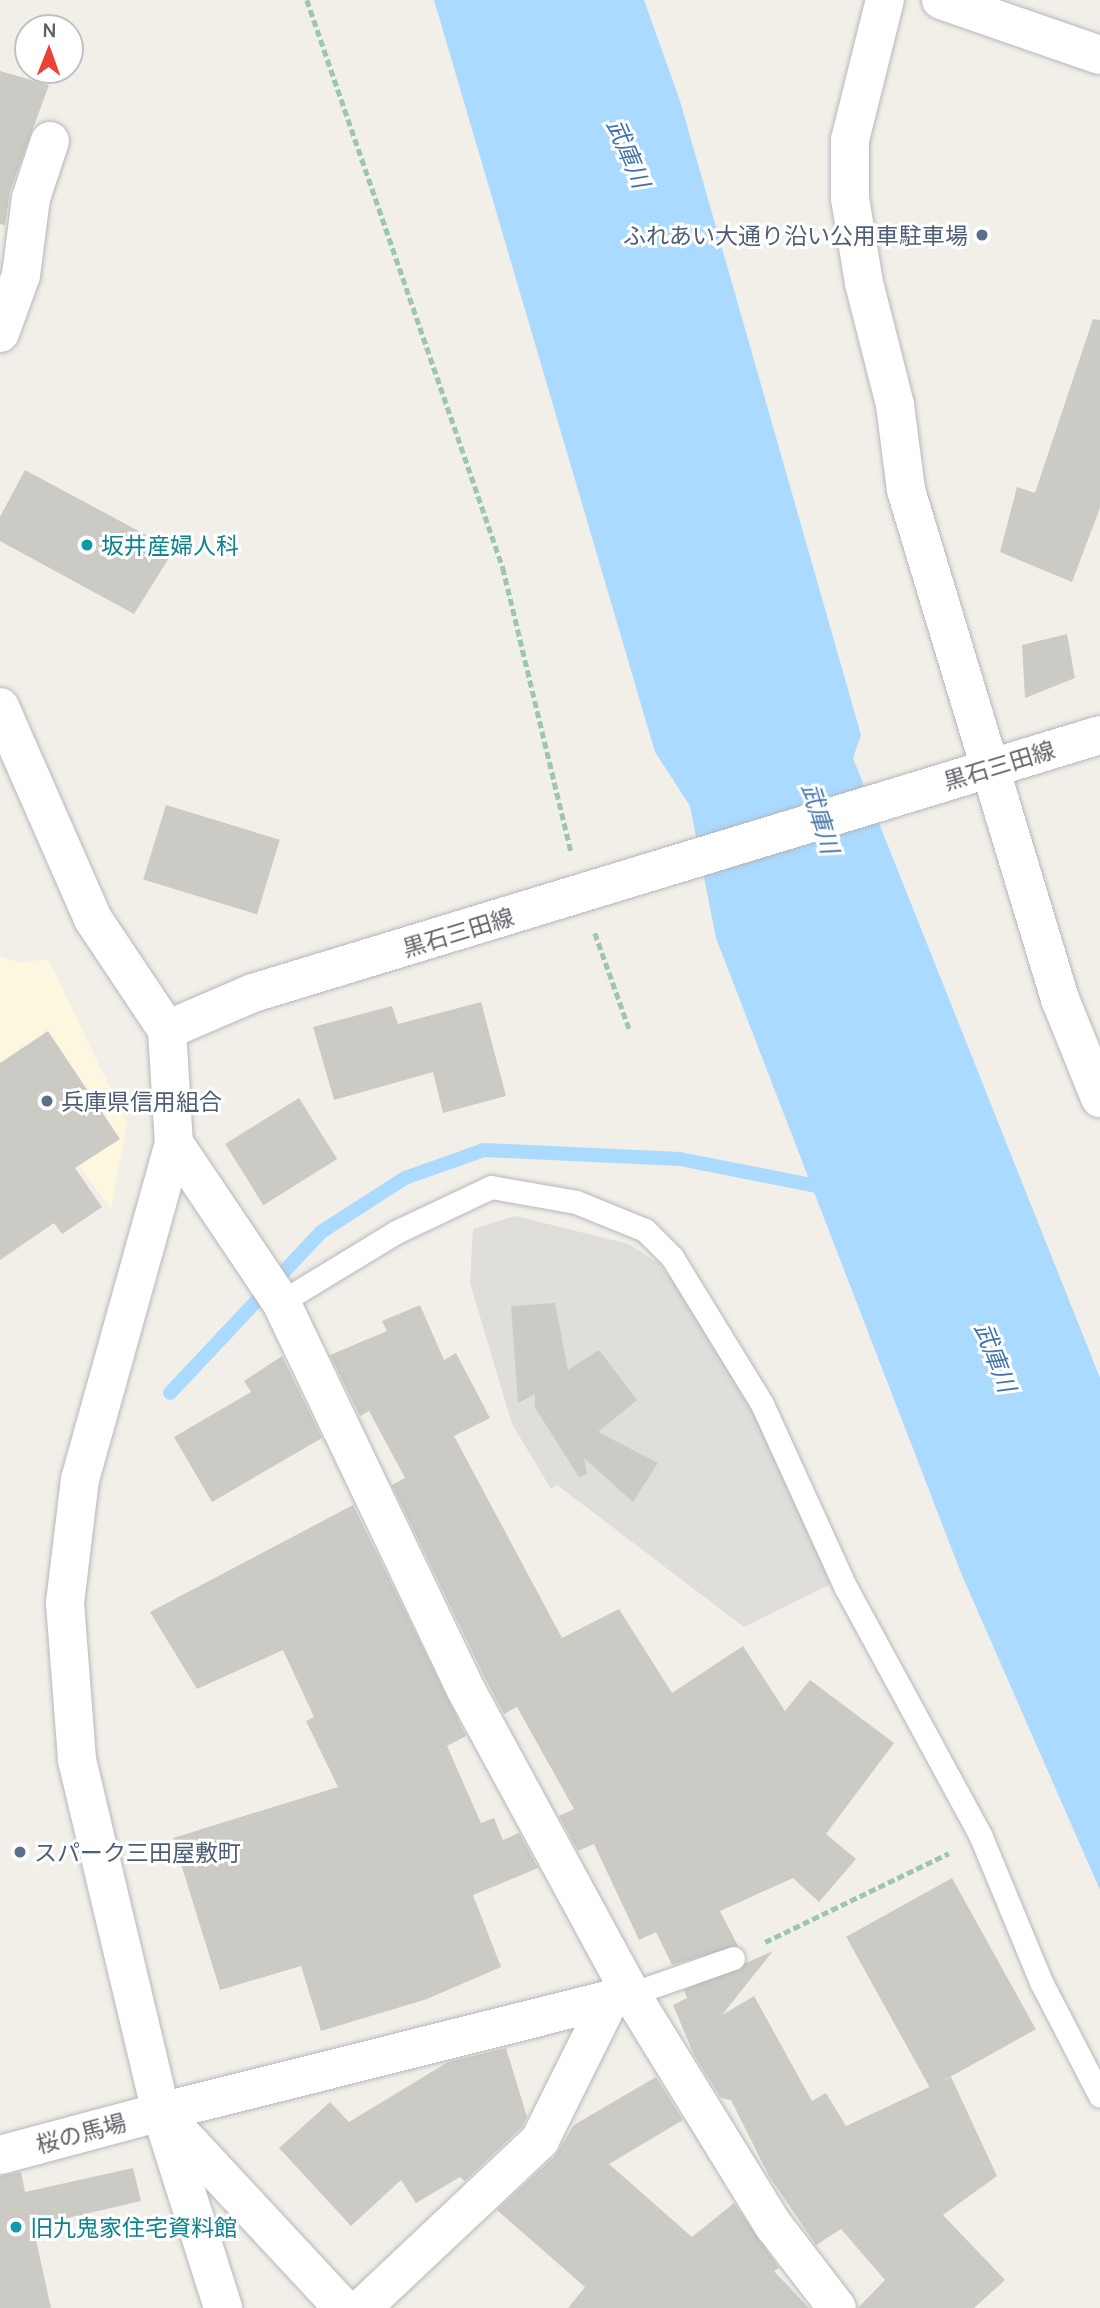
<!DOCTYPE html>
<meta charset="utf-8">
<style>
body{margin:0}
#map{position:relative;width:1100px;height:2308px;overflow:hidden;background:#f1efe8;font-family:Manrope,"Noto Sans JP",sans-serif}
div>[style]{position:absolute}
.commercial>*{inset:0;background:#fef7e0}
.industrial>*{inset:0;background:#e0deda}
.water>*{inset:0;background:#aadaff}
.stream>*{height:14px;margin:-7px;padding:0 7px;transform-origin:7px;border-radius:7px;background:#aadaff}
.building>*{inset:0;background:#cccac5;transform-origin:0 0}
.path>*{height:4.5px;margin-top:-2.25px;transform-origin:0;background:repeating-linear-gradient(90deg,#9cc7a9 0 7px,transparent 0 10.5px)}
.roads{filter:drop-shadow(0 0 2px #b5b8bc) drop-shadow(0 0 2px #b5b8bc)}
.lane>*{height:23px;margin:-11.5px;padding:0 11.5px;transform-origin:11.5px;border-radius:11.5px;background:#fff}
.street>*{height:38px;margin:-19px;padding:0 19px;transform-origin:19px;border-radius:19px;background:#fff}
.secondary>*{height:38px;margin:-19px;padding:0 19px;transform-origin:19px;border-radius:19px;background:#fff}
.dots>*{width:19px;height:19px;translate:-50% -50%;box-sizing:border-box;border:4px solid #fff;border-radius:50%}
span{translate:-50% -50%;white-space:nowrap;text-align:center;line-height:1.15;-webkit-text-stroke:6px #fff;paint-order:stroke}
.service-label{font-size:23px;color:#4e5e75}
.right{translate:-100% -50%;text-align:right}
.left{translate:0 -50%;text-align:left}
.culture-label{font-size:23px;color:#0d838f}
.street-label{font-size:23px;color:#5f6368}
.water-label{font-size:24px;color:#4174aa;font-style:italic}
.north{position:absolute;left:14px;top:14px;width:70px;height:70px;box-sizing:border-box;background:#fff;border:2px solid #bfc1c3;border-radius:50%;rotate:1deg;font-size:19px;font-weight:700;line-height:28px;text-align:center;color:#5f6368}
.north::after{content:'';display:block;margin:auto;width:24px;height:32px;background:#ea4335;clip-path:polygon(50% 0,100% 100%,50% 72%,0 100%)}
</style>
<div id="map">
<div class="commercial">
<i style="clip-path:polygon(0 956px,21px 963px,48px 959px,127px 1123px,111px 1209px,72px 1156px,0 1204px)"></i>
</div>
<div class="industrial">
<i style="clip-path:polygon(515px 1216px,629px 1244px,658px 1263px,727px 1350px,831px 1584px,744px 1627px,557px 1485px,551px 1489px,512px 1424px,470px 1283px,473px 1229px)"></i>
</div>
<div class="water">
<i style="clip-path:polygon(434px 0,644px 0,680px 101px,861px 735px,853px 758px,1100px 1378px,1100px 1890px,961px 1573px,716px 938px,690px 806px,655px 752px)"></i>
</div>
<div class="stream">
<i style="left:170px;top:1393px;width:221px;rotate:-46.8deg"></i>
<i style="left:321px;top:1232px;width:100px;rotate:-32.7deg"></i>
<i style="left:405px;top:1178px;width:84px;rotate:-19.5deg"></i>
<i style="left:484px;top:1150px;width:196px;rotate:2.6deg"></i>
<i style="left:680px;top:1159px;width:150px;rotate:11.2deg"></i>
</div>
<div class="building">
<i style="clip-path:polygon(0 71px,49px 85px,10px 191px,5px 225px,0 224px)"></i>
<i style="clip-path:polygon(1093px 319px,1100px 320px,1100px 508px,1072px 582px,1000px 552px,1017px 487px,1035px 493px)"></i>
<i style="clip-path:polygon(25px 470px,174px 550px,134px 614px,0 541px,0 517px)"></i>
<i style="clip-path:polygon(1067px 634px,1075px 678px,1025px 698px,1022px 645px)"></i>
<i style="left:166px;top:805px;width:119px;height:78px;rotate:17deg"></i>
<i style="clip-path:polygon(481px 1002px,506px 1096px,443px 1113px,433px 1072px,334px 1100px,313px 1027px,392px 1006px,398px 1024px)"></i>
<i style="clip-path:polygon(48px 1031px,120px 1139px,75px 1168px,102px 1207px,62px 1234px,54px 1223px,0 1260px,0 1063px)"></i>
<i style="left:299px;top:1098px;width:72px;height:87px;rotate:58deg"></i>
<i style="clip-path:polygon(555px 1303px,568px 1370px,599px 1350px,637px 1400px,598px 1432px,658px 1463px,633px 1502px,584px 1458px,587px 1474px,579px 1477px,535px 1408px,535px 1394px,518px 1403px,511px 1306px)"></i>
<i style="clip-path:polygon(420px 1305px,444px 1360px,456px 1353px,490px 1418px,454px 1436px,562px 1638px,619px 1609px,672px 1693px,743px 1646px,785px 1711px,810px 1680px,894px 1743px,826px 1834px,856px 1859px,819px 1902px,793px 1878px,720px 1911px,738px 1946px,672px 1965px,656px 1932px,639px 1940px,594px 1844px,578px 1851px,559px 1816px,574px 1809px,517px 1707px,504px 1714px,486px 1680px,392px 1485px,405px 1478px,369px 1411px,360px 1416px,330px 1355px,387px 1331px,382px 1321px)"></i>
<i style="clip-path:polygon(282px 1356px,322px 1438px,212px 1502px,174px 1437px,251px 1392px,244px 1381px)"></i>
<i style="clip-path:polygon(353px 1505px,466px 1736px,447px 1746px,481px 1823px,494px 1818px,503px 1840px,519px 1833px,538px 1868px,473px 1895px,501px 1967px,427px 1999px,321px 2031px,301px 1966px,220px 1990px,173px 1838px,338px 1787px,306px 1721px,314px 1717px,283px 1650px,197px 1689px,150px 1612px)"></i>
<i style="left:952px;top:1878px;width:173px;height:121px;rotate:61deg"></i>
<i style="clip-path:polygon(773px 1951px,722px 2015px,754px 1996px,812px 2101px,826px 2093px,846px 2126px,951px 2077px,997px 2176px,943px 2215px,1005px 2280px,974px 2308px,858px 2308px,885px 2280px,841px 2229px,816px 2245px,769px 2176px,731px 2100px,721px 2098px,694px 2055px,673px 2005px,687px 1998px,684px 1990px)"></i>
<i style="clip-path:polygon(506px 2048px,527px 2117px,522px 2127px,465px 2181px,460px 2177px,416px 2203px,401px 2180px,351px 2226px,279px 2148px,330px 2102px,349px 2122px,448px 2062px)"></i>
<i style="clip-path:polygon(656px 2077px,683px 2120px,609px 2164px,692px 2237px,734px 2203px,779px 2268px,774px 2271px,809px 2308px,568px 2308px,585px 2287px,497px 2210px,555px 2156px,574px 2125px)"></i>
<i style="clip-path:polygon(133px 2168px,141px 2201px,33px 2226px,51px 2308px,0 2308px,0 2176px,21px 2172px,25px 2192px)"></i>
</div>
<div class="path">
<i style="left:307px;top:0;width:601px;rotate:70.96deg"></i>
<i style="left:503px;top:568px;width:291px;rotate:76.5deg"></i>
<i style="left:595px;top:933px;width:104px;rotate:70.3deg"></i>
<i style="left:765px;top:1942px;width:204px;rotate:-25.8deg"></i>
</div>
<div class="roads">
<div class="lane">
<i style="left:281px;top:1302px;width:135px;rotate:-31.3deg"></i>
<i style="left:396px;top:1232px;width:105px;rotate:-25.3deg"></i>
<i style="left:491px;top:1187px;width:86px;rotate:10deg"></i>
<i style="left:576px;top:1202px;width:74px;rotate:22.1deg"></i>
<i style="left:645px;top:1230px;width:38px;rotate:45deg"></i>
<i style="left:672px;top:1257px;width:172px;rotate:58.5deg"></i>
<i style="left:762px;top:1404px;width:200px;rotate:65.5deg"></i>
<i style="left:845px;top:1586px;width:285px;rotate:61.5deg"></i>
<i style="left:981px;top:1837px;width:157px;rotate:67.5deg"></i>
<i style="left:1041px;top:1982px;width:128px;rotate:62.6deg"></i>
<i style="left:631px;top:1994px;width:108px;rotate:-19.4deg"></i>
</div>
<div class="street">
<i style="left:864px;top:283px;width:126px;rotate:75.7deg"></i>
<i style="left:895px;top:405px;width:86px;rotate:82.6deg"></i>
<i style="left:906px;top:490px;width:532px;rotate:73.17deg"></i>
<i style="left:1060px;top:999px;width:107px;rotate:68deg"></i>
<i style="left:0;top:333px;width:62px;rotate:-70.1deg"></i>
<i style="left:21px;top:275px;width:78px;rotate:-82.6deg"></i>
<i style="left:31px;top:198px;width:60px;rotate:-71.6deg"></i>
<i style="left:174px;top:1143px;width:192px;rotate:56.1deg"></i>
<i style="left:281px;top:1302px;width:430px;rotate:64.5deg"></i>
<i style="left:466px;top:1690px;width:346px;rotate:61.5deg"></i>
<i style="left:631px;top:1994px;width:273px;rotate:58.4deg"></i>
<i style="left:774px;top:2226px;width:103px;rotate:52.5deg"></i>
<i style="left:343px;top:2308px;width:267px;rotate:-132.9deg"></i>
<i style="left:161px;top:2112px;width:485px;rotate:-14.1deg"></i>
<i style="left:362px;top:2308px;width:245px;rotate:-43.3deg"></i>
<i style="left:540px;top:2140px;width:157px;rotate:-63.6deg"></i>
</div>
<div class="secondary">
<i style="left:941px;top:0;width:168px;rotate:19.1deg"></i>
<i style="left:864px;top:283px;width:86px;rotate:-99.4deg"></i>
<i style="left:850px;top:198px;width:58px;rotate:-90deg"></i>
<i style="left:850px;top:140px;width:144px;rotate:-76deg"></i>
<i style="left:0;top:707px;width:232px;rotate:66.3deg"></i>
<i style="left:93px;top:919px;width:133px;rotate:56.3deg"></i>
<i style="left:167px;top:1030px;width:113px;rotate:86.5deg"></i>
<i style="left:174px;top:1143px;width:349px;rotate:105.6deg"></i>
<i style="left:80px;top:1479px;width:125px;rotate:96.9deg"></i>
<i style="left:65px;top:1603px;width:157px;rotate:85.6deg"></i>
<i style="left:77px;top:1760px;width:362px;rotate:76.6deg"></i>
<i style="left:161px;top:2112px;width:206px;rotate:72.4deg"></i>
<i style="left:167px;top:1030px;width:94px;rotate:-23.3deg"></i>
<i style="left:253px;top:993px;width:885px;rotate:-16.94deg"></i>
<i style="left:0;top:2155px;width:167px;rotate:-15deg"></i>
</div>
</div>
<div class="dots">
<i style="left:982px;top:235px;background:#5c6f8a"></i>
<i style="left:87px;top:545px;background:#0f9aa8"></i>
<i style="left:47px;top:1101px;background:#5c6f8a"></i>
<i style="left:20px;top:1852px;background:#5c6f8a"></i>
<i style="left:16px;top:2227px;background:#0f9aa8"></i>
</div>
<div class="service-label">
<span class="right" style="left:968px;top:235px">ふれあい大通り沿い公用車駐車場</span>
<span class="left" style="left:61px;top:1101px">兵庫県信用組合</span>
<span class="left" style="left:34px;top:1852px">スパーク三田屋敷町</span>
</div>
<div class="culture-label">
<span class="left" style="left:101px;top:545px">坂井産婦人科</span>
<span class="left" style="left:30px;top:2227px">旧九鬼家住宅資料館</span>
</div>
<div class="street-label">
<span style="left:999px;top:765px;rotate:-17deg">黒石三田線</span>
<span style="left:458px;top:932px;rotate:-17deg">黒石三田線</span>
<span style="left:81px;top:2133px;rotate:-15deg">桜の馬場</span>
</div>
<div class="water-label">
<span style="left:629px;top:153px;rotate:67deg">武庫川</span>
<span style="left:821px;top:818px;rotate:73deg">武庫川</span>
<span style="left:996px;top:1357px;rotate:69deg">武庫川</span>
</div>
<div class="north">N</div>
</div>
